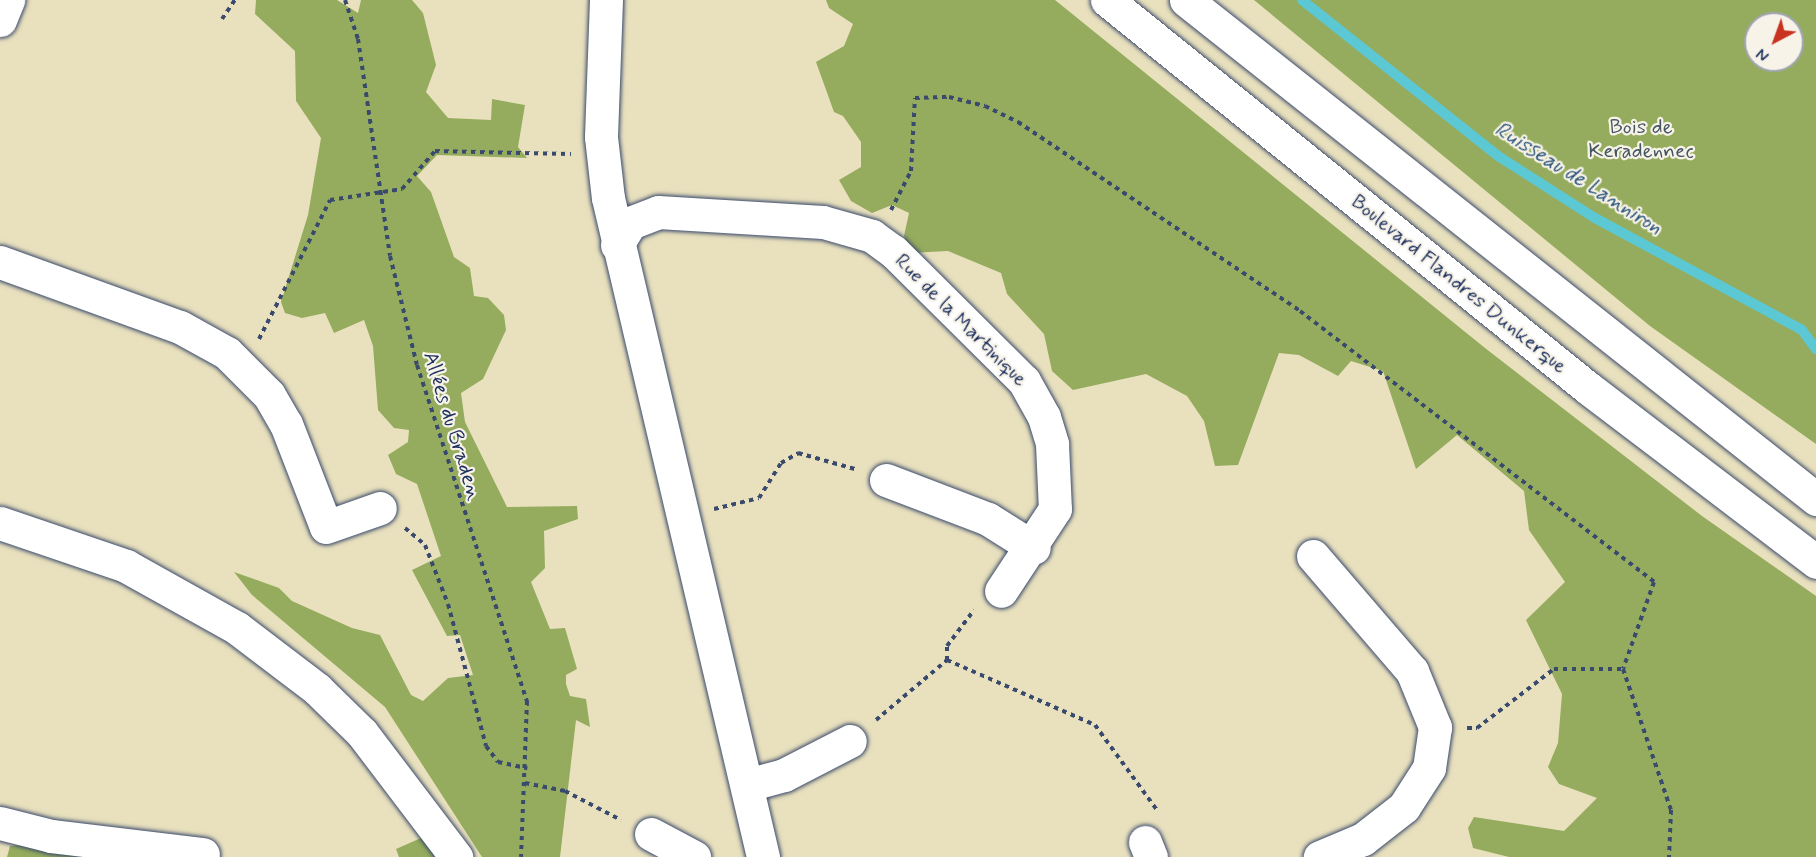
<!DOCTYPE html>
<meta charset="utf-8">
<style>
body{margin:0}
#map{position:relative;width:1816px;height:857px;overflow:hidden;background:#e9e1be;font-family:Mynerve,sans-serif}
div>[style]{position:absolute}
.forest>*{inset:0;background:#95ac5e}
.stream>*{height:10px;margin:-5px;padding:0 5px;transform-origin:5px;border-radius:5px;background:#5cc8d3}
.path>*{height:4px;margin-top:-2px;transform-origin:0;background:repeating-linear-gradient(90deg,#3a4a6c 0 4.5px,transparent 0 9px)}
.roads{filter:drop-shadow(0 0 2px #3a4a6c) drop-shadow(0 0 2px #3a4a6c)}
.minor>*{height:33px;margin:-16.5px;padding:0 16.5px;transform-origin:16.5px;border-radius:16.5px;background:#fff}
.major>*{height:33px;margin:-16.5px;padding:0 16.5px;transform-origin:16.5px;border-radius:16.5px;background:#fff}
span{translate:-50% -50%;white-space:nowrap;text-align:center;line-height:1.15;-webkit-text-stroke:4.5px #f7f3e8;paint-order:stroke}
.park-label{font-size:21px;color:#435561}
.street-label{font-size:21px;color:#1b2f5e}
.water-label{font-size:22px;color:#2b557b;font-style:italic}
.north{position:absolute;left:1744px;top:12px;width:60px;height:60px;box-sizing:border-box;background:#f7f3e8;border:2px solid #9fa5b1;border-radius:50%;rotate:221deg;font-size:16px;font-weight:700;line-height:24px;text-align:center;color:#1b2f5e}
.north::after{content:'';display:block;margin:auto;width:21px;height:27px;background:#c8321e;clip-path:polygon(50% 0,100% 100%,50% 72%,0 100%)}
</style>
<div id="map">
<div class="forest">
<i style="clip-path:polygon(256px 0,337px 0,358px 13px,361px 0,412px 0,423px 13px,436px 65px,426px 92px,448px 118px,491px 120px,492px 99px,525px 105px,518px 147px,527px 158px,437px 155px,417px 176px,431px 192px,454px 257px,470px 268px,474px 296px,488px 298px,504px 315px,506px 330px,483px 379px,461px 393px,465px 422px,507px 507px,577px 506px,578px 519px,544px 531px,545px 568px,531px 582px,550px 629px,565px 628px,577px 669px,566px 675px,566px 684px,570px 696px,586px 699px,590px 727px,576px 720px,560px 857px,482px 857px,385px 707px,252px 595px,234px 572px,279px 588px,292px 601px,352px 628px,380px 635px,411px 695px,423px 701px,448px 678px,473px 675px,460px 635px,447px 636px,412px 570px,441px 556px,417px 484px,396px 474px,388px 455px,408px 442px,409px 430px,394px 428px,378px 410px,373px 346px,364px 320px,334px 333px,325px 313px,302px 318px,285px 313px,281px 302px,308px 215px,321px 138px,296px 101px,295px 51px,255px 14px)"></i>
<i style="clip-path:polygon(826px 0,1055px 0,1485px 348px,1702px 516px,1816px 596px,1816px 857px,1509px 857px,1473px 848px,1468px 828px,1474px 817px,1564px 831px,1597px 798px,1559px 784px,1548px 767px,1558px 743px,1562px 694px,1526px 620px,1565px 582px,1529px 530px,1524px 491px,1457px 435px,1416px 469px,1383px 371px,1351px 361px,1338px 376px,1299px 355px,1279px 353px,1238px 465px,1215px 466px,1204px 421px,1187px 396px,1146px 374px,1073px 390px,1052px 371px,1044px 334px,1007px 294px,1001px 273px,948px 251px,910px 253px,904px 236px,909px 213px,892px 205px,872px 213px,851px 201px,839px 180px,861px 167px,861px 142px,843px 116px,834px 112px,816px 62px,844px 46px,853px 24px,829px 8px)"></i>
<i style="clip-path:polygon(evenodd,1254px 0,1816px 0,1816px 444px,1650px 326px,1254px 0,1756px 24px,1792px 24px,1792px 60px,1756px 60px,1756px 24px)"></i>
<i style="clip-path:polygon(421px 838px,436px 857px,399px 857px,396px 849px)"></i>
<i style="clip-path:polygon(34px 844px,98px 857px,7px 857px,10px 846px)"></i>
</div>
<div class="stream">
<i style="left:1302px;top:0;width:251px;rotate:38.5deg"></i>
<i style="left:1498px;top:156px;width:115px;rotate:32.6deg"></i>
<i style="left:1595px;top:218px;width:235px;rotate:28.4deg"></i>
<i style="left:1802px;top:330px;width:24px;rotate:54deg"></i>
</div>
<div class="path">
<i style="left:345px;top:0;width:41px;rotate:71.6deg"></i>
<i style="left:358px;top:39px;width:219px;rotate:81.6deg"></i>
<i style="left:390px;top:256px;width:112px;rotate:76.1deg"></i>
<i style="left:417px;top:365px;width:354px;rotate:71.9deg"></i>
<i style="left:527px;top:701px;width:156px;rotate:92.2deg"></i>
<i style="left:222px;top:19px;width:23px;rotate:-56deg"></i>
<i style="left:891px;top:210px;width:44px;rotate:-62.9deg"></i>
<i style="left:911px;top:171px;width:73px;rotate:-86.9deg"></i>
<i style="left:915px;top:98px;width:34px;rotate:-2deg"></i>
<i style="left:949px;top:97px;width:37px;rotate:14deg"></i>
<i style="left:985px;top:106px;width:37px;rotate:26deg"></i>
<i style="left:1018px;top:122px;width:339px;rotate:33.8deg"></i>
<i style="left:1300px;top:311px;width:446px;rotate:37.4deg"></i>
<i style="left:1654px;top:582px;width:92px;rotate:109.6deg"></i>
<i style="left:1623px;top:669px;width:149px;rotate:71.2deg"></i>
<i style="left:1671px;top:810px;width:47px;rotate:92.4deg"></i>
<i style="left:259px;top:339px;width:156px;rotate:-62.9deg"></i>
<i style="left:330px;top:200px;width:73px;rotate:-8.7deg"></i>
<i style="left:402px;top:189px;width:50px;rotate:-49deg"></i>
<i style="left:435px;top:151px;width:136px;rotate:1.3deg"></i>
<i style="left:714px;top:509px;width:46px;rotate:-13.7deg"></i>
<i style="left:759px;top:498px;width:41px;rotate:-57.8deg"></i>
<i style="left:781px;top:463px;width:20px;rotate:-30deg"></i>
<i style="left:798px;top:453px;width:59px;rotate:15.7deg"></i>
<i style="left:405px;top:528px;width:26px;rotate:40deg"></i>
<i style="left:425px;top:545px;width:63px;rotate:68.7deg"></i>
<i style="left:448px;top:604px;width:147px;rotate:75deg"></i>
<i style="left:486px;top:746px;width:20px;rotate:53deg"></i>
<i style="left:498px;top:762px;width:30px;rotate:12deg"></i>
<i style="left:947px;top:660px;width:162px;rotate:23.7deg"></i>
<i style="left:1095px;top:725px;width:105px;rotate:53.9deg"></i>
<i style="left:876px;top:720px;width:93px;rotate:-40.2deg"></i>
<i style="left:947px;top:660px;width:14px;rotate:-90deg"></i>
<i style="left:947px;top:646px;width:45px;rotate:-53.1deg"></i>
<i style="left:1467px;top:728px;width:10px"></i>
<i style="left:1477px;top:728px;width:97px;rotate:-37.5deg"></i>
<i style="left:1554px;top:669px;width:69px"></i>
<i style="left:525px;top:783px;width:41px;rotate:11.3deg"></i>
<i style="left:565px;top:791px;width:63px;rotate:27.4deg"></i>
</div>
<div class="roads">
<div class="minor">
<i style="left:606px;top:0;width:137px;rotate:92.1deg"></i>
<i style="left:601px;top:137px;width:61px;rotate:83.5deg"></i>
<i style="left:608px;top:198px;width:677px;rotate:76.76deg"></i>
<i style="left:0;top:20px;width:22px;rotate:-68deg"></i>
<i style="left:617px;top:245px;width:26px;rotate:-59deg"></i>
<i style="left:630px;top:223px;width:30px;rotate:-21deg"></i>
<i style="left:658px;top:212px;width:165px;rotate:3.5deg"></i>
<i style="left:823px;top:222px;width:51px;rotate:15.9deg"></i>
<i style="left:872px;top:236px;width:26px;rotate:36deg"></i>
<i style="left:893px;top:251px;width:185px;rotate:44.8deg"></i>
<i style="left:1024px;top:381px;width:41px;rotate:60.9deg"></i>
<i style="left:1044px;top:417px;width:28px;rotate:73deg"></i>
<i style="left:1052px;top:444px;width:65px;rotate:87.4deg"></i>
<i style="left:1055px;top:509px;width:98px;rotate:123.4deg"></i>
<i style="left:0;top:262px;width:191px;rotate:19.9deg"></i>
<i style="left:180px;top:327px;width:54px;rotate:29deg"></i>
<i style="left:227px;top:353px;width:59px;rotate:45deg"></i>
<i style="left:269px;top:395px;width:34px;rotate:60deg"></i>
<i style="left:286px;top:424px;width:110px;rotate:68.8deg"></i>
<i style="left:326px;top:527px;width:57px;rotate:-19.4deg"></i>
<i style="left:886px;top:480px;width:109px;rotate:20.9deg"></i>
<i style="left:988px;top:519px;width:54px;rotate:32.2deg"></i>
<i style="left:0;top:523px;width:133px;rotate:18.8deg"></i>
<i style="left:126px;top:566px;width:127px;rotate:29.2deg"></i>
<i style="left:237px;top:628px;width:101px;rotate:37.3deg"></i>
<i style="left:317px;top:689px;width:63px;rotate:44.4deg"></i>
<i style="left:362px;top:733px;width:156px;rotate:52.8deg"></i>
<i style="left:1313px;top:556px;width:152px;rotate:49.3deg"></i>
<i style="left:1412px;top:671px;width:61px;rotate:67.7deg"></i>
<i style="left:1435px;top:727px;width:41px;rotate:98.3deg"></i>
<i style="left:1429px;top:768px;width:46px;rotate:122.7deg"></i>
<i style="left:1404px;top:807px;width:52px;rotate:142deg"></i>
<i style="left:1363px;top:839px;width:47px;rotate:157.3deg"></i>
<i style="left:747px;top:785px;width:38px;rotate:-15deg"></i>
<i style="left:784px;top:775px;width:74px;rotate:-27.3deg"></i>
<i style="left:0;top:823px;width:53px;rotate:14.3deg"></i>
<i style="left:51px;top:836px;width:153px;rotate:6.8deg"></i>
<i style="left:651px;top:834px;width:49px;rotate:28.1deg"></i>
<i style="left:1145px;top:842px;width:16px;rotate:68deg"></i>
</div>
<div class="major">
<i style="left:1107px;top:0;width:618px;rotate:38.89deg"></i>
<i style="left:1588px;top:388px;width:287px;rotate:37.3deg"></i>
<i style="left:1186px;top:0;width:804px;rotate:38.38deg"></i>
</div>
</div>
<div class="park-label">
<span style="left:1641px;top:139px">Bois de<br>Keradennec</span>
</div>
<div class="street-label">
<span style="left:1459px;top:284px;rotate:39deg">Boulevard Flandres Dunkerque</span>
<span style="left:961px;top:320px;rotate:45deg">Rue de la Martinique</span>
<span style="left:452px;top:426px;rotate:73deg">Allées du Braden</span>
</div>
<div class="water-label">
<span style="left:1578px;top:179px;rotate:32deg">Ruisseau de Lanniron</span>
</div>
<div class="north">N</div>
</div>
